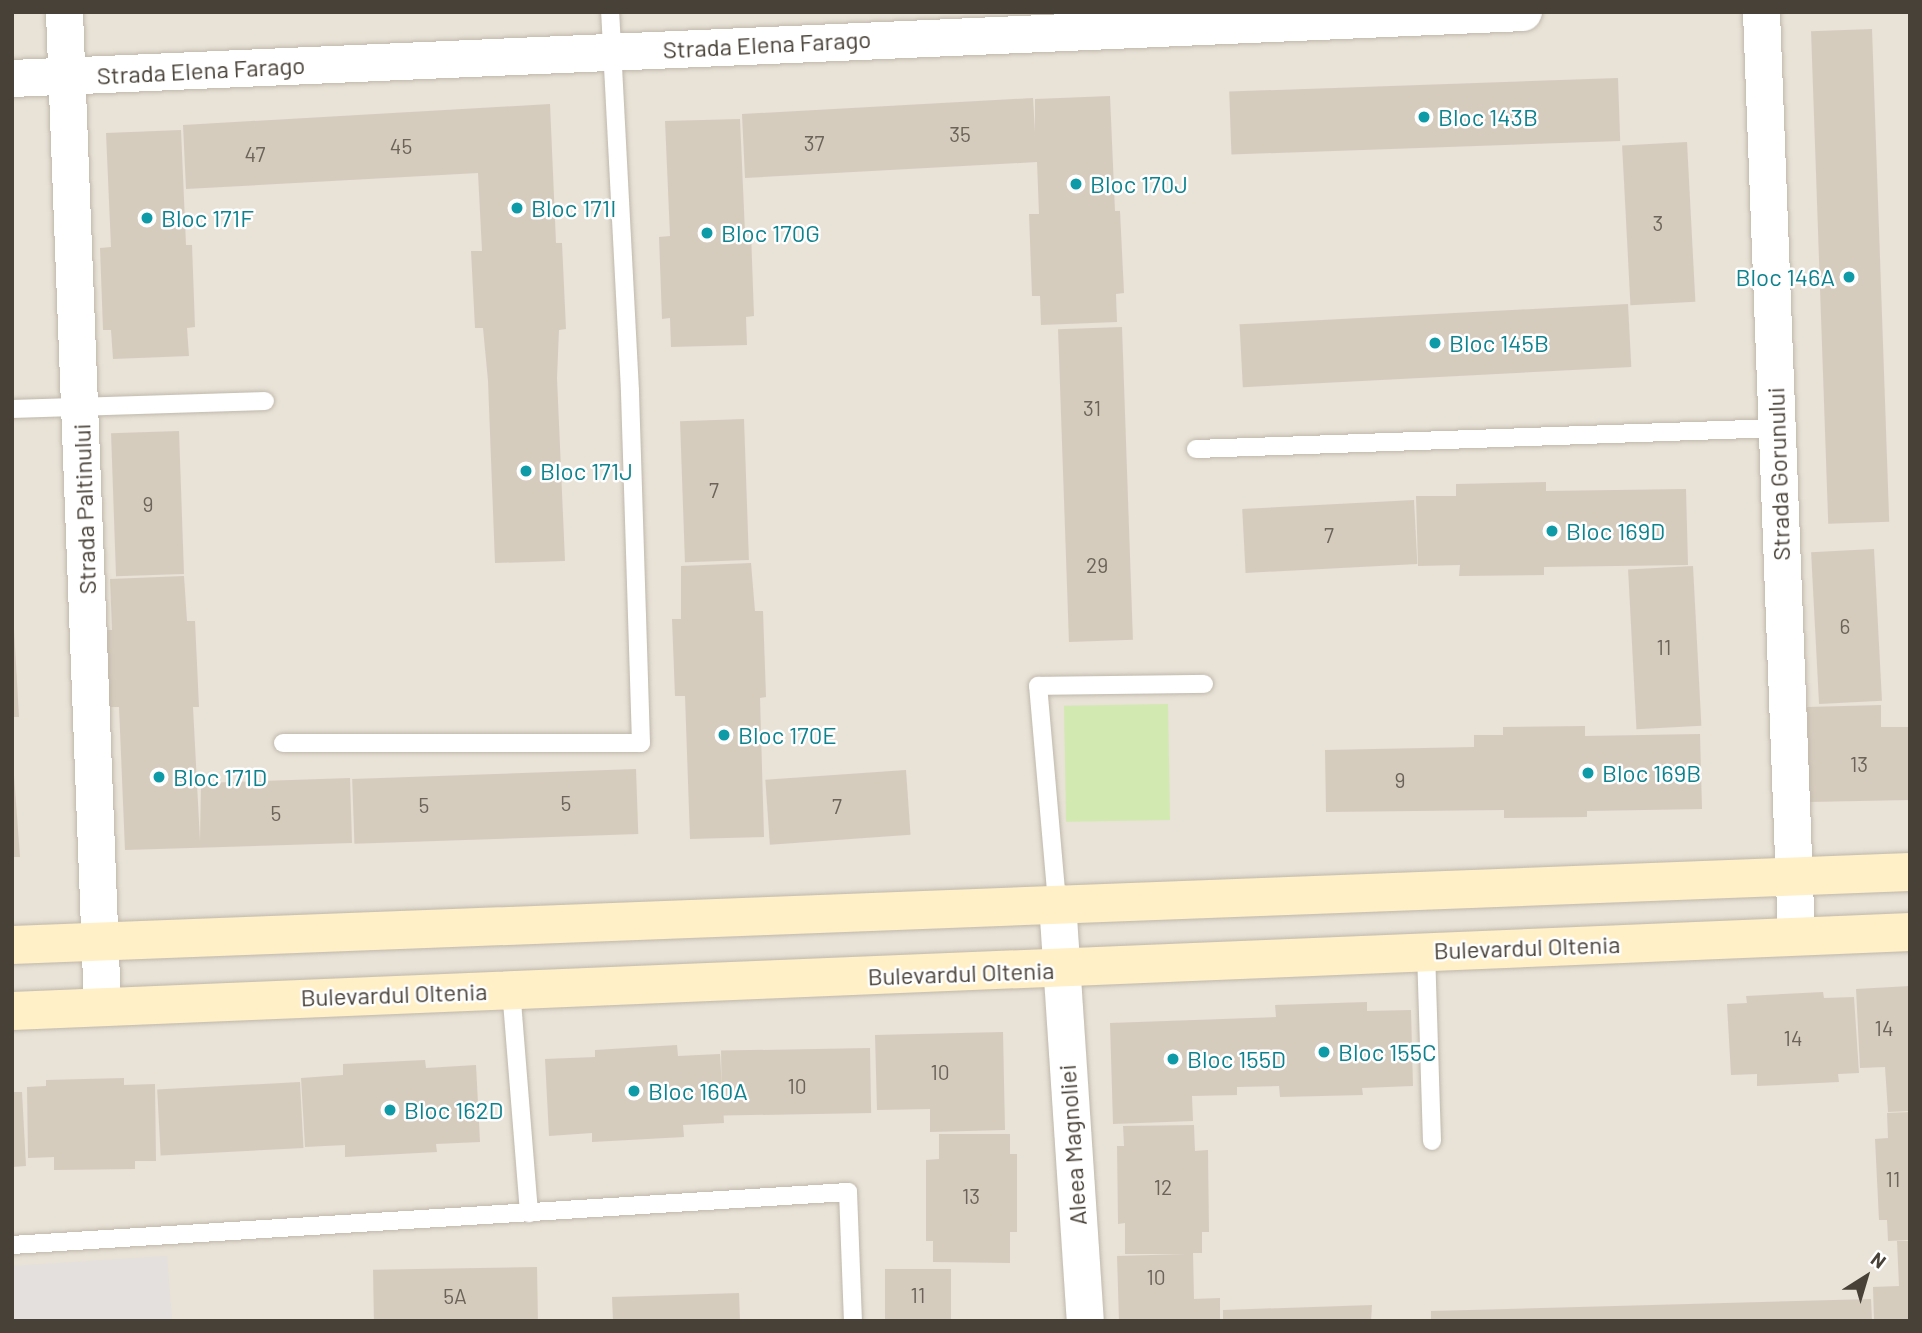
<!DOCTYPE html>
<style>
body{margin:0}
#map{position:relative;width:1922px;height:1333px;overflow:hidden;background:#f4f0e9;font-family:Barlow,sans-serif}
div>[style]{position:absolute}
.residential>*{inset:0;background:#e8e2d7;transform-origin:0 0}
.green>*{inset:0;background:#d2e9b1;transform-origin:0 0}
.parking>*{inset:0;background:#e3e0dd}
.building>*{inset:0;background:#d6ccbe;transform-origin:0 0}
.roads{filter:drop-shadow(0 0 2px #c0b8ab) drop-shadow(0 0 2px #c0b8ab)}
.lane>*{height:18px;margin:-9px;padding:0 9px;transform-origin:9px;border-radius:9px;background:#fff}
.street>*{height:37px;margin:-18.5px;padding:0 18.5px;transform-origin:18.5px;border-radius:18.5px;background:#fff}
.secondary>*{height:38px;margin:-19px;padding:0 19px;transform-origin:19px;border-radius:19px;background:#fff0c8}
.dots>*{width:19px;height:19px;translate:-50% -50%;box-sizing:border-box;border:4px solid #fff;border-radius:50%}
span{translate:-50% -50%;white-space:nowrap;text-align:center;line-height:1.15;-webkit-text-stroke:5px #fff;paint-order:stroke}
.number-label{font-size:21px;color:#6c6459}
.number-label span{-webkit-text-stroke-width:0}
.street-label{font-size:24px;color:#484137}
.culture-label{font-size:24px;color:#0d838f}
.left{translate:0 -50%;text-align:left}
.right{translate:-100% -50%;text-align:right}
.frame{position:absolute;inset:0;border:14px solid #484137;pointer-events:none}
.north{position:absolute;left:1831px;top:1242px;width:70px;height:70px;-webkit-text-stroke:5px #fff;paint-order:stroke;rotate:37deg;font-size:19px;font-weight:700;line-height:28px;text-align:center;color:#484137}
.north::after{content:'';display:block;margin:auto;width:24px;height:32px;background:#484137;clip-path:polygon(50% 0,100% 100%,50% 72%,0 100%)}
</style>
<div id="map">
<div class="residential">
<i style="left:12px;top:12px;width:1898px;height:1309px"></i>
</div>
<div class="green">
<i style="left:1168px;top:704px;width:116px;height:104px;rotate:89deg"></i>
</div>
<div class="parking">
<i style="clip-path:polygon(167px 1256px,172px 1321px,12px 1321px,12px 1266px)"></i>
</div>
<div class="building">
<i style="left:1872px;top:29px;width:493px;height:61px;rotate:88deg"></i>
<i style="left:1618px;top:78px;width:63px;height:389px;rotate:88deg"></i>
<i style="clip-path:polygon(1110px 96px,1115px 211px,1120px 211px,1124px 293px,1116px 294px,1117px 322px,1041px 325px,1040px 296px,1032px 296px,1029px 214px,1039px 214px,1037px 162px,745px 178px,742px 114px,1033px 98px,1035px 132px,1035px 99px)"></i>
<i style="clip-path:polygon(550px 104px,556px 243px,562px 243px,566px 329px,559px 330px,557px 378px,565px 561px,495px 563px,488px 381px,483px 328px,475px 328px,471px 251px,482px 251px,478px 173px,186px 189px,183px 125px)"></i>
<i style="clip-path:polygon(740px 119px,745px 233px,751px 233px,754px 316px,746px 317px,747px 345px,671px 347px,670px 318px,662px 319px,659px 237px,670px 236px,665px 121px)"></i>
<i style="clip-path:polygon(181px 130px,186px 245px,192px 245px,195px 327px,187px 328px,189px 356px,113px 359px,111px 330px,103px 330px,100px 248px,111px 247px,106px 133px)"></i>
<i style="left:1687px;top:142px;width:160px;height:65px;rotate:87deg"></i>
<i style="left:1628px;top:304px;width:63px;height:389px;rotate:87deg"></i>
<i style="left:1122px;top:327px;width:313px;height:64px;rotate:88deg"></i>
<i style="left:744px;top:419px;width:141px;height:64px;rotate:88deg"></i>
<i style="left:179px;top:431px;width:143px;height:68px;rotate:88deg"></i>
<i style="clip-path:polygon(1546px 482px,1546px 491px,1686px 489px,1688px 565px,1544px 567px,1544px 575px,1459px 576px,1460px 565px,1418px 566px,1416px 496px,1456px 496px,1456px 484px)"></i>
<i style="left:1414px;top:500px;width:64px;height:172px;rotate:87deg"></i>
<i style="left:1874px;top:549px;width:152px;height:63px;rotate:87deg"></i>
<i style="clip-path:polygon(751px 563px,755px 611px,763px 611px,766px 697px,760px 698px,764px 837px,690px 839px,685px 696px,675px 696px,672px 619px,681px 619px,681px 566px)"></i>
<i style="left:1693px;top:566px;width:160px;height:65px;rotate:87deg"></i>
<i style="clip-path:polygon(184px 576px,187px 621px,195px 621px,199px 707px,193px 707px,200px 841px,201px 783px,350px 778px,352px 843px,125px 850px,119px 707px,108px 707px,104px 630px,112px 630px,110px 579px)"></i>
<i style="clip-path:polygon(12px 629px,14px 629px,19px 717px,12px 717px)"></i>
<i style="clip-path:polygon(1881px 705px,1881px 727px,1910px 727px,1910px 800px,1808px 802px,1807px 707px)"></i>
<i style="clip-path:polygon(1585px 726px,1585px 736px,1700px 734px,1702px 809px,1587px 811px,1587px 817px,1504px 818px,1504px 810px,1326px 812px,1325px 750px,1474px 747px,1474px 735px,1503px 735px,1503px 727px)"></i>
<i style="clip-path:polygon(12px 748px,20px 857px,12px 857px)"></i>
<i style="left:636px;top:769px;width:65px;height:284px;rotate:88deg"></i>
<i style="left:906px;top:770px;width:65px;height:141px;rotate:86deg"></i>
<i style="clip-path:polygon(1910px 986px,1910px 1111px,1888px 1112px,1885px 1067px,1860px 1068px,1856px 989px)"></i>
<i style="clip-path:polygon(1823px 992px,1824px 998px,1854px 997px,1859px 1073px,1838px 1074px,1839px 1082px,1757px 1086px,1757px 1074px,1731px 1075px,1727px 1004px,1747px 1003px,1746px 996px)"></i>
<i style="clip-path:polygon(1367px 1002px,1367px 1011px,1411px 1010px,1413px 1086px,1362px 1088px,1363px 1095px,1280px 1097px,1279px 1086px,1237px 1087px,1237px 1095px,1192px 1096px,1193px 1121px,1113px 1124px,1110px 1023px,1276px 1017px,1275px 1005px)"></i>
<i style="clip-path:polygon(1003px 1032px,1005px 1130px,930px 1132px,930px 1109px,877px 1110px,875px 1035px)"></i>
<i style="clip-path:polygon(677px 1045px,678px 1056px,720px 1054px,724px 1123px,683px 1125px,684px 1137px,592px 1142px,592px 1133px,549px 1136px,545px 1059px,595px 1057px,595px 1050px)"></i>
<i style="left:870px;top:1048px;width:65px;height:149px;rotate:89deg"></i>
<i style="clip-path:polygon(425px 1060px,426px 1068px,476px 1065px,480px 1142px,436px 1144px,437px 1152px,345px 1157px,345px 1145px,305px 1147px,301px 1078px,343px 1075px,343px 1064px)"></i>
<i style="clip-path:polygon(124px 1078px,124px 1085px,155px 1084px,156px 1161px,135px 1161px,135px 1169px,54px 1170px,54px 1157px,28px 1158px,27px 1087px,46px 1086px,46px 1080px)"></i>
<i style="left:300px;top:1082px;width:66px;height:143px;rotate:87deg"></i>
<i style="clip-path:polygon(12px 1092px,22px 1092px,26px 1166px,12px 1167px)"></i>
<i style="clip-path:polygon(1910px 1112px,1910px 1240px,1888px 1241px,1887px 1220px,1879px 1220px,1875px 1139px,1888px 1138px,1887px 1113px)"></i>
<i style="clip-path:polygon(1194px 1125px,1195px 1151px,1208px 1150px,1209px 1232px,1202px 1232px,1202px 1253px,1193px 1253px,1194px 1299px,1220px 1298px,1220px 1321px,1119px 1321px,1117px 1256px,1186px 1254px,1125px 1254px,1125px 1223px,1118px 1224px,1117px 1146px,1124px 1146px,1123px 1126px)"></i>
<i style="clip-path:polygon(939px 1134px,1010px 1134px,1010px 1154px,1017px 1154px,1017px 1232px,1010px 1232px,1010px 1263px,933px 1262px,933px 1241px,926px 1241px,926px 1160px,939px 1159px)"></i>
<i style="clip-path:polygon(1897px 1241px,1910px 1241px,1910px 1321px,1874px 1321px,1873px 1287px,1899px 1286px)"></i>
<i style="left:537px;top:1267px;width:54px;height:164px;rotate:89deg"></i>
<i style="left:885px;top:1269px;width:66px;height:52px"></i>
<i style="clip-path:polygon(739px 1293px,740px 1321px,613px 1321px,612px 1297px)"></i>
<i style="clip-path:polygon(1871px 1299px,1872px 1321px,1431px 1321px,1431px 1311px)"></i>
<i style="clip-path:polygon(1372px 1305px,1371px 1321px,1223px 1321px,1223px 1310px)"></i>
</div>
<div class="roads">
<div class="lane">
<i style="left:12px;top:409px;width:253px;rotate:-1.8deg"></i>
<i style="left:1196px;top:449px;width:580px;rotate:-2.07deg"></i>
<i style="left:283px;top:743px;width:358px"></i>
<i style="left:641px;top:743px;width:352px;rotate:-91.8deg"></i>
<i style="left:630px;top:391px;width:380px;rotate:-93deg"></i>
<i style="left:1057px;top:902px;width:217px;rotate:-95deg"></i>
<i style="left:1038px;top:686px;width:166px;rotate:-0.7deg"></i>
<i style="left:1426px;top:951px;width:190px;rotate:88.2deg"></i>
<i style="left:511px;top:989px;width:225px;rotate:85.4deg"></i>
<i style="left:12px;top:1245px;width:838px;rotate:-3.63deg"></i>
<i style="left:848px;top:1192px;width:129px;rotate:87.8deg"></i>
</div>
<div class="street">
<i style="left:64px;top:12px;width:995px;rotate:87.81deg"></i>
<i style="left:1761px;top:12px;width:924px;rotate:87.83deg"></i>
<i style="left:12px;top:78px;width:1512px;rotate:-2.5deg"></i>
<i style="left:1057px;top:902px;width:420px;rotate:86.2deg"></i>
</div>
<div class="secondary">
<i style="left:12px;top:945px;width:1899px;rotate:-2.2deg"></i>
<i style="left:12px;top:1011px;width:1900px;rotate:-2.38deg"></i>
</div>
</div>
<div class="dots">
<i style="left:1424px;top:117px;background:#0f9aa8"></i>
<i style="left:1076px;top:184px;background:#0f9aa8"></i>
<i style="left:517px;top:208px;background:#0f9aa8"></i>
<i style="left:147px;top:218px;background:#0f9aa8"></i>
<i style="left:707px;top:233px;background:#0f9aa8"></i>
<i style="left:1849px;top:277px;background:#0f9aa8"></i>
<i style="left:1435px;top:343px;background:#0f9aa8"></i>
<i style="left:526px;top:471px;background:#0f9aa8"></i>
<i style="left:1552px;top:531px;background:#0f9aa8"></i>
<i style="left:724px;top:735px;background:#0f9aa8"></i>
<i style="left:1588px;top:773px;background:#0f9aa8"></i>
<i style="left:159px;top:777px;background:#0f9aa8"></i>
<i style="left:1324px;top:1052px;background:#0f9aa8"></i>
<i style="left:1173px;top:1059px;background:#0f9aa8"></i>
<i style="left:634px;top:1091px;background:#0f9aa8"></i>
<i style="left:390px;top:1110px;background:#0f9aa8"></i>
</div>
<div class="number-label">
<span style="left:960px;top:134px">35</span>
<span style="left:814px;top:143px">37</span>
<span style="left:401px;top:146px">45</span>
<span style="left:255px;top:154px">47</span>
<span style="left:1658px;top:223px">3</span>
<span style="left:1092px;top:408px">31</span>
<span style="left:714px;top:490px">7</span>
<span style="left:148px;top:504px">9</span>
<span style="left:1329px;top:535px">7</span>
<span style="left:1097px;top:565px">29</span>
<span style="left:1845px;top:626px">6</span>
<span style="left:1664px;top:647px">11</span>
<span style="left:1859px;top:764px">13</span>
<span style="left:1400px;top:780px">9</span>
<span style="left:566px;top:803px">5</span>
<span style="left:424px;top:805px">5</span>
<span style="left:837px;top:806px">7</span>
<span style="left:276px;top:813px">5</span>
<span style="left:1884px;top:1028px">14</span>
<span style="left:1793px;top:1038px">14</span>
<span style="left:940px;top:1072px">10</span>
<span style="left:797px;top:1086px">10</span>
<span style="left:1893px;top:1179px">11</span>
<span style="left:1163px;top:1187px">12</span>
<span style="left:971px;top:1196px">13</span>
<span style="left:1156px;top:1277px">10</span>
<span style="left:918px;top:1295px">11</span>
<span style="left:455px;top:1296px">5A</span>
</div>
<div class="street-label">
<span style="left:767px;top:44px;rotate:-3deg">Strada Elena Farago</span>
<span style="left:201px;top:70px;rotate:-3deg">Strada Elena Farago</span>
<span style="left:1778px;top:474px;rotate:-92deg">Strada Gorunului</span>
<span style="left:84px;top:509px;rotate:-92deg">Strada Paltinului</span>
<span style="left:1527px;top:947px;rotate:-2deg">Bulevardul Oltenia</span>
<span style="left:961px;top:973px;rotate:-2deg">Bulevardul Oltenia</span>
<span style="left:394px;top:994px;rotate:-2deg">Bulevardul Oltenia</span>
<span style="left:1072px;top:1145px;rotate:-94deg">Aleea Magnoliei</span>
</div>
<div class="culture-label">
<span class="left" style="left:1438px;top:117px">Bloc 143B</span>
<span class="left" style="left:1090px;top:184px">Bloc 170J</span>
<span class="left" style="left:531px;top:208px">Bloc 171I</span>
<span class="left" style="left:161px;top:218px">Bloc 171F</span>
<span class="left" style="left:721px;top:233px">Bloc 170G</span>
<span class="right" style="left:1835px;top:277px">Bloc 146A</span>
<span class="left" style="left:1449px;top:343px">Bloc 145B</span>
<span class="left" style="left:540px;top:471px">Bloc 171J</span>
<span class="left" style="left:1566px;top:531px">Bloc 169D</span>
<span class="left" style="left:738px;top:735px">Bloc 170E</span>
<span class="left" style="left:1602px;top:773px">Bloc 169B</span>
<span class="left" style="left:173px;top:777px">Bloc 171D</span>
<span class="left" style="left:1338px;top:1052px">Bloc 155C</span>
<span class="left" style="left:1187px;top:1059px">Bloc 155D</span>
<span class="left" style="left:648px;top:1091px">Bloc 160A</span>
<span class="left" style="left:404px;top:1110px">Bloc 162D</span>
</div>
<div class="frame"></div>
<div class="north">N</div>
</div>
